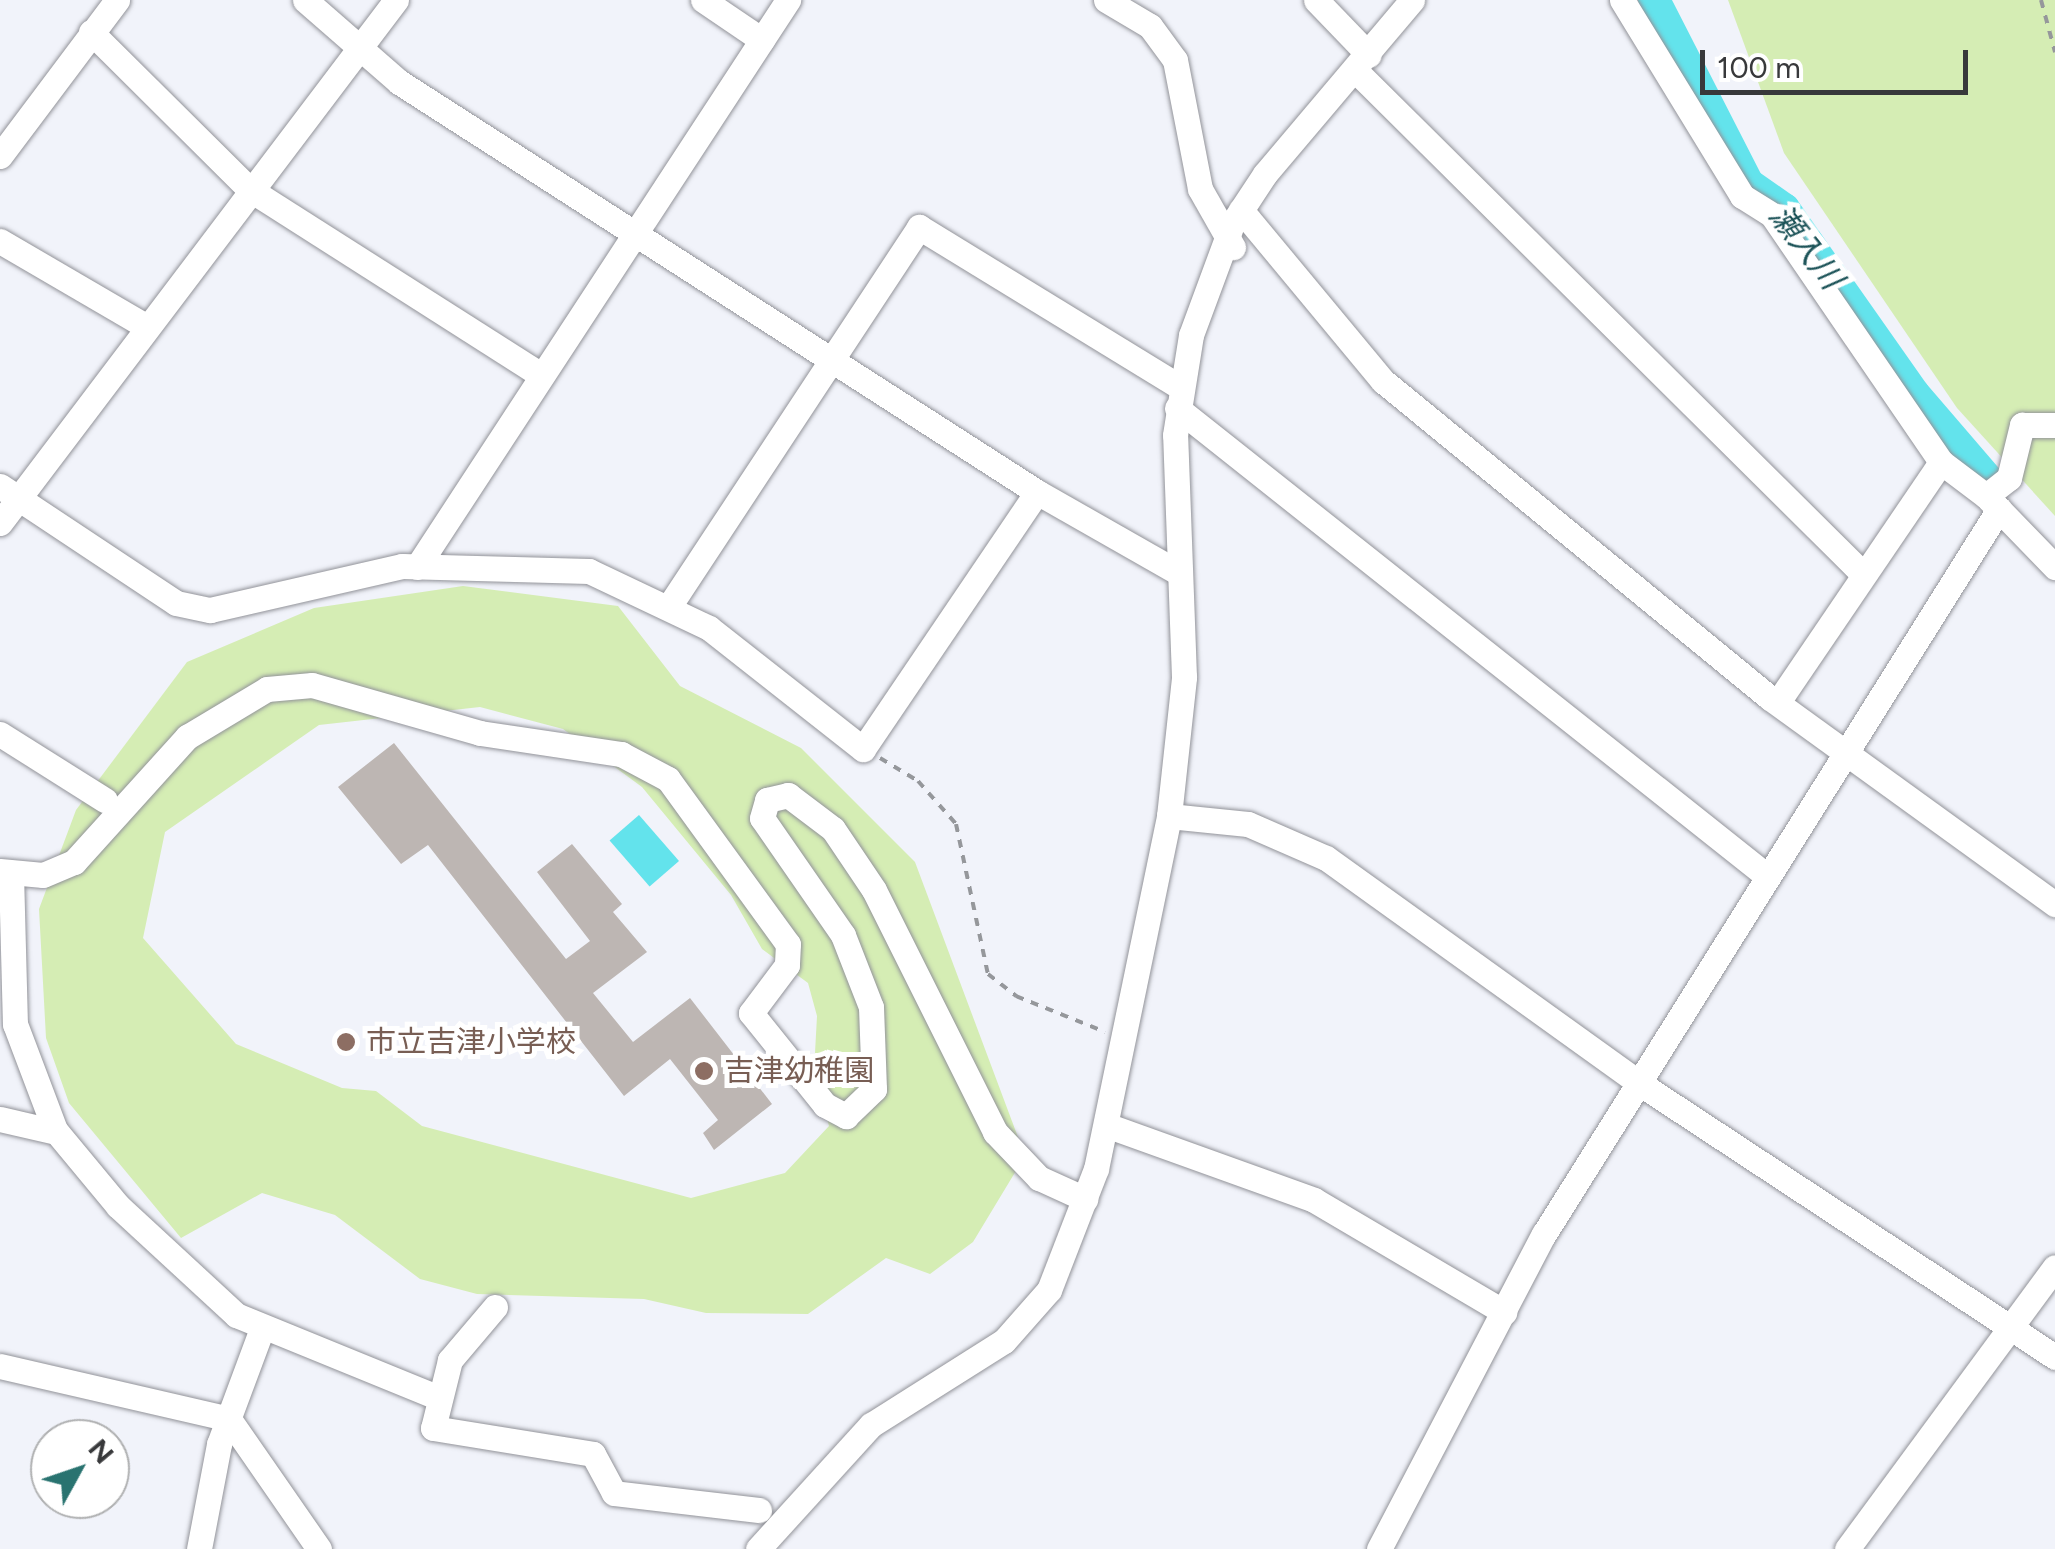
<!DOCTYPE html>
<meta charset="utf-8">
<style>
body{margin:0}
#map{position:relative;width:2055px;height:1549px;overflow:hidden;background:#f1f3fa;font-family:Figtree,"Noto Sans JP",sans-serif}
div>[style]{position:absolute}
.green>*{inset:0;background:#d5edb4}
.water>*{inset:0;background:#63e3ec;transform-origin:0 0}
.river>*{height:32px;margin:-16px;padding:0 16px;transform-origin:16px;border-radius:16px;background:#63e3ec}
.building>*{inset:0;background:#bdb6b3}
.path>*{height:4px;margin-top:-2px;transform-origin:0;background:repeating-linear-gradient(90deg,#95979b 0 8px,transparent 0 16px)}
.roads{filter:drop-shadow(0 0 2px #929399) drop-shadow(0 0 2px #929399)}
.minor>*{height:25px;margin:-12.5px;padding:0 12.5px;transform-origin:12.5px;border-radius:12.5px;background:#fff}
.dots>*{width:28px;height:28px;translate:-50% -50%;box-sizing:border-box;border:5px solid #fff;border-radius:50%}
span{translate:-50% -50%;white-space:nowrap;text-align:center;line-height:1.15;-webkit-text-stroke:10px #fff;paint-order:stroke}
.education-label{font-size:30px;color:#785e54}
.left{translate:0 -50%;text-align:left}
.water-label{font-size:32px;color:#1c5358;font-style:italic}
.north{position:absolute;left:30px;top:1419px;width:100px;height:100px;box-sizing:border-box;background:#fff;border:2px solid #afb0b1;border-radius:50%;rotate:50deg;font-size:28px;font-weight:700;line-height:40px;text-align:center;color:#38393b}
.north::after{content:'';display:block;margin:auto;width:35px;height:45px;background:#297370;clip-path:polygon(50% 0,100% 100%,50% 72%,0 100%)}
.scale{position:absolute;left:1700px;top:50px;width:268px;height:45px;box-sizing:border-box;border:5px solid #38393b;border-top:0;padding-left:12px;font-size:30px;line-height:35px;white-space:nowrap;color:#38393b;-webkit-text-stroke:8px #fff;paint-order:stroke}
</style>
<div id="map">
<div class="green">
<i style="clip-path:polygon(1728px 0,2055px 0,2055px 516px,1957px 408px,1784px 153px)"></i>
<i style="clip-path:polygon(evenodd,463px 586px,618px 606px,680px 686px,801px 748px,915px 862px,1025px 1156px,973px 1242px,930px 1274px,886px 1258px,808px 1314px,706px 1313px,644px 1299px,477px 1294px,420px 1279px,335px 1215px,262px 1193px,181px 1238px,69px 1103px,46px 1038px,39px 909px,76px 810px,187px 662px,314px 608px,463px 586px,480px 707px,563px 729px,642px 787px,731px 895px,762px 949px,808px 983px,817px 1016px,814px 1071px,829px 1126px,785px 1173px,691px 1198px,422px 1126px,376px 1091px,342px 1088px,236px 1044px,143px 938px,165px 832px,319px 725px,480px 707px)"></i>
</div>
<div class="water">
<i style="left:639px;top:815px;width:61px;height:39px;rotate:49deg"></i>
</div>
<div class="river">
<i style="left:1654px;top:0;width:207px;rotate:62.9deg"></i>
<i style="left:1748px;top:184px;width:44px;rotate:34.8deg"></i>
<i style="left:1784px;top:209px;width:226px;rotate:54.9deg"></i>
<i style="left:1914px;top:394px;width:112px;rotate:49.3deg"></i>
</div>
<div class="building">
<i style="clip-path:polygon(394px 743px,566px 959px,590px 941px,537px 872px,572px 844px,622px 904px,613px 912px,647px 952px,593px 993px,633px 1042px,690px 998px,772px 1104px,714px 1150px,703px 1133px,718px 1120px,670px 1059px,624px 1096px,428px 845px,401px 864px,338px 787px)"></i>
</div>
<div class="path">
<i style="left:2041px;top:0;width:54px;rotate:74.9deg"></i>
<i style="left:880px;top:758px;width:44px;rotate:31.2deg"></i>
<i style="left:918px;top:781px;width:57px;rotate:48.5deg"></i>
<i style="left:956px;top:824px;width:153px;rotate:78deg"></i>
<i style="left:988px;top:974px;width:36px;rotate:38deg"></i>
<i style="left:1016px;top:996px;width:96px;rotate:22deg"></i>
</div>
<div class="roads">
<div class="minor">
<i style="left:305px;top:0;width:125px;rotate:41.1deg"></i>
<i style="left:399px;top:82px;width:758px;rotate:32.73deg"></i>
<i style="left:1037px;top:492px;width:158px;rotate:29.7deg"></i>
<i style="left:703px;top:0;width:71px;rotate:34.1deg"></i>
<i style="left:1106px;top:0;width:51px;rotate:30.6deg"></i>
<i style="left:1150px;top:26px;width:42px;rotate:53.7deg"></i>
<i style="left:1175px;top:60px;width:131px;rotate:79deg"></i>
<i style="left:1200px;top:189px;width:67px;rotate:60.4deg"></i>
<i style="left:1316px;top:0;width:76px;rotate:46.1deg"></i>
<i style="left:1622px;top:0;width:230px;rotate:58.5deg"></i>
<i style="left:1742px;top:196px;width:36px;rotate:32deg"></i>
<i style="left:1772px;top:215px;width:299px;rotate:55.6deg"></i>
<i style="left:1941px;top:462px;width:56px;rotate:37.1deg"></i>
<i style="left:1986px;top:496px;width:29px;rotate:-38deg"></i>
<i style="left:2009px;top:478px;width:55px;rotate:-76.2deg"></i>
<i style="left:2022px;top:425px;width:33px"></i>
<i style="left:91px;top:32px;width:223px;rotate:44.8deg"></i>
<i style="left:249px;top:189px;width:346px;rotate:32.5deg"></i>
<i style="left:1355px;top:70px;width:716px;rotate:44.77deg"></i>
<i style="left:0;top:156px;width:195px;rotate:-53.1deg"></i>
<i style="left:1241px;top:210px;width:222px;rotate:50.3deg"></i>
<i style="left:1383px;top:381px;width:500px;rotate:39.32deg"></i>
<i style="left:1770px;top:698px;width:352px;rotate:35.9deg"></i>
<i style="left:0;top:241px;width:170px;rotate:30.3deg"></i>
<i style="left:1177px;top:408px;width:753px;rotate:38.42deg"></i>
<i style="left:0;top:486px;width:211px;rotate:33.6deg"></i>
<i style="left:176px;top:603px;width:35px;rotate:12deg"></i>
<i style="left:210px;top:610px;width:197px;rotate:-12.9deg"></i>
<i style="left:402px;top:566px;width:187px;rotate:1.5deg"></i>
<i style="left:589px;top:571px;width:133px;rotate:25.4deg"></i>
<i style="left:709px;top:628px;width:196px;rotate:38.2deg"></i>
<i style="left:863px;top:749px;width:310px;rotate:-55.9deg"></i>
<i style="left:1989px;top:499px;width:95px;rotate:45.9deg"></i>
<i style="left:0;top:523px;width:656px;rotate:-52.87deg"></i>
<i style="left:417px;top:567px;width:678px;rotate:-56.8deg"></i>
<i style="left:670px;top:605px;width:453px;rotate:-56.6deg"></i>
<i style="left:919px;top:227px;width:306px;rotate:31.5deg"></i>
<i style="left:1778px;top:702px;width:290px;rotate:-55.8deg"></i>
<i style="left:0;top:734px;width:124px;rotate:32.2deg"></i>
<i style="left:1169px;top:816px;width:79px;rotate:5.8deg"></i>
<i style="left:1248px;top:824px;width:85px;rotate:23.6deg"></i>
<i style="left:1326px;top:858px;width:382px;rotate:35.7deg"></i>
<i style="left:1636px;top:1081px;width:502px;rotate:33.37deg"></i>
<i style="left:0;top:871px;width:43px;rotate:5.3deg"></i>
<i style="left:43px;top:875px;width:34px;rotate:-23deg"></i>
<i style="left:74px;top:862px;width:169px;rotate:-47.9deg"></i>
<i style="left:187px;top:737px;width:93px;rotate:-31deg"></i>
<i style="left:267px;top:689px;width:45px;rotate:-5.1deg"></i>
<i style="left:312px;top:685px;width:175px;rotate:15.9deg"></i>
<i style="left:480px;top:733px;width:143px;rotate:8.5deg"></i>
<i style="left:621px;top:754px;width:53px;rotate:28deg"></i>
<i style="left:668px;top:779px;width:204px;rotate:54deg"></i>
<i style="left:788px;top:944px;width:21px;rotate:93deg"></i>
<i style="left:787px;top:965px;width:60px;rotate:126.9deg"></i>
<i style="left:751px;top:1013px;width:118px;rotate:51.2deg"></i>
<i style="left:825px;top:1105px;width:24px;rotate:28deg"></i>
<i style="left:846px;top:1116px;width:39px;rotate:-44deg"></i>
<i style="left:874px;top:1089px;width:82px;rotate:-92.1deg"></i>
<i style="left:871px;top:1007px;width:77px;rotate:-111.3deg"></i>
<i style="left:843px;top:935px;width:142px;rotate:-124.7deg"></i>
<i style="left:762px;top:818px;width:19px;rotate:-74deg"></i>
<i style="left:767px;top:800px;width:22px;rotate:-13deg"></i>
<i style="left:788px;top:795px;width:56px;rotate:37.1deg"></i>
<i style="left:833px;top:829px;width:73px;rotate:56.1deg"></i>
<i style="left:874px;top:890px;width:271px;rotate:63.4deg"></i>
<i style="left:995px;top:1132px;width:64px;rotate:46.3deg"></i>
<i style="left:1039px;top:1178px;width:51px;rotate:24.5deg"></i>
<i style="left:11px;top:873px;width:151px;rotate:88.5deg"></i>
<i style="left:15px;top:1024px;width:113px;rotate:69.3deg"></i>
<i style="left:55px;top:1130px;width:99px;rotate:50.3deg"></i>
<i style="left:118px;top:1206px;width:161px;rotate:42.7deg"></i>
<i style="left:236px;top:1315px;width:217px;rotate:22.2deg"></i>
<i style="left:0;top:1119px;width:57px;rotate:13.1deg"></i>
<i style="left:1106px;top:1125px;width:221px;rotate:19.8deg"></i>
<i style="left:1314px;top:1200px;width:221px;rotate:30.5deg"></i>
<i style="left:495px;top:1307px;width:70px;rotate:130.3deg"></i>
<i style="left:450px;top:1360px;width:70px;rotate:104deg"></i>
<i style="left:433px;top:1428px;width:162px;rotate:9.2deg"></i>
<i style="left:593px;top:1454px;width:44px;rotate:61.7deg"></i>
<i style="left:614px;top:1493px;width:146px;rotate:6.7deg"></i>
<i style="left:0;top:1366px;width:235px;rotate:13deg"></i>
<i style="left:229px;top:1419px;width:158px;rotate:55.3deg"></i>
<i style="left:199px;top:1549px;width:107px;rotate:-79.2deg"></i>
<i style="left:219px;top:1444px;width:121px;rotate:-69.6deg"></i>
<i style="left:758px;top:1549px;width:168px;rotate:-47.7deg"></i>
<i style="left:871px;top:1425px;width:157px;rotate:-32.3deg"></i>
<i style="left:1004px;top:1341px;width:68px;rotate:-48.6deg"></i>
<i style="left:1049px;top:1290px;width:130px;rotate:-68.8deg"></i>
<i style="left:1096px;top:1169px;width:360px;rotate:-78.3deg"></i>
<i style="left:1169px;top:816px;width:140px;rotate:-83.8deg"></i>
<i style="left:1184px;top:677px;width:242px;rotate:-92.1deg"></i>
<i style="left:1175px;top:435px;width:101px;rotate:-80.9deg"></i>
<i style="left:1191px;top:335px;width:118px;rotate:-69.7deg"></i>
<i style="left:1232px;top:224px;width:60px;rotate:-56.6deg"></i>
<i style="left:1265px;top:174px;width:228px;rotate:-49.8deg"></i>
<i style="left:1379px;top:1549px;width:356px;rotate:-62.4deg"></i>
<i style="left:1544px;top:1234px;width:856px;rotate:-57.89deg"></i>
<i style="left:1847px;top:1549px;width:350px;rotate:-53.6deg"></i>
</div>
</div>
<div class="dots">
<i style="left:346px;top:1042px;background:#8d6e63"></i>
<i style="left:704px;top:1071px;background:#8d6e63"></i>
</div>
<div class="education-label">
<span class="left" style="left:366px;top:1042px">市立吉津小学校</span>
<span class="left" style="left:724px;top:1071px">吉津幼稚園</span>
</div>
<div class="water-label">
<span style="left:1806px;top:247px;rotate:52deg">瀬入川</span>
</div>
<div class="north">N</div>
<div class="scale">100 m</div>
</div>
